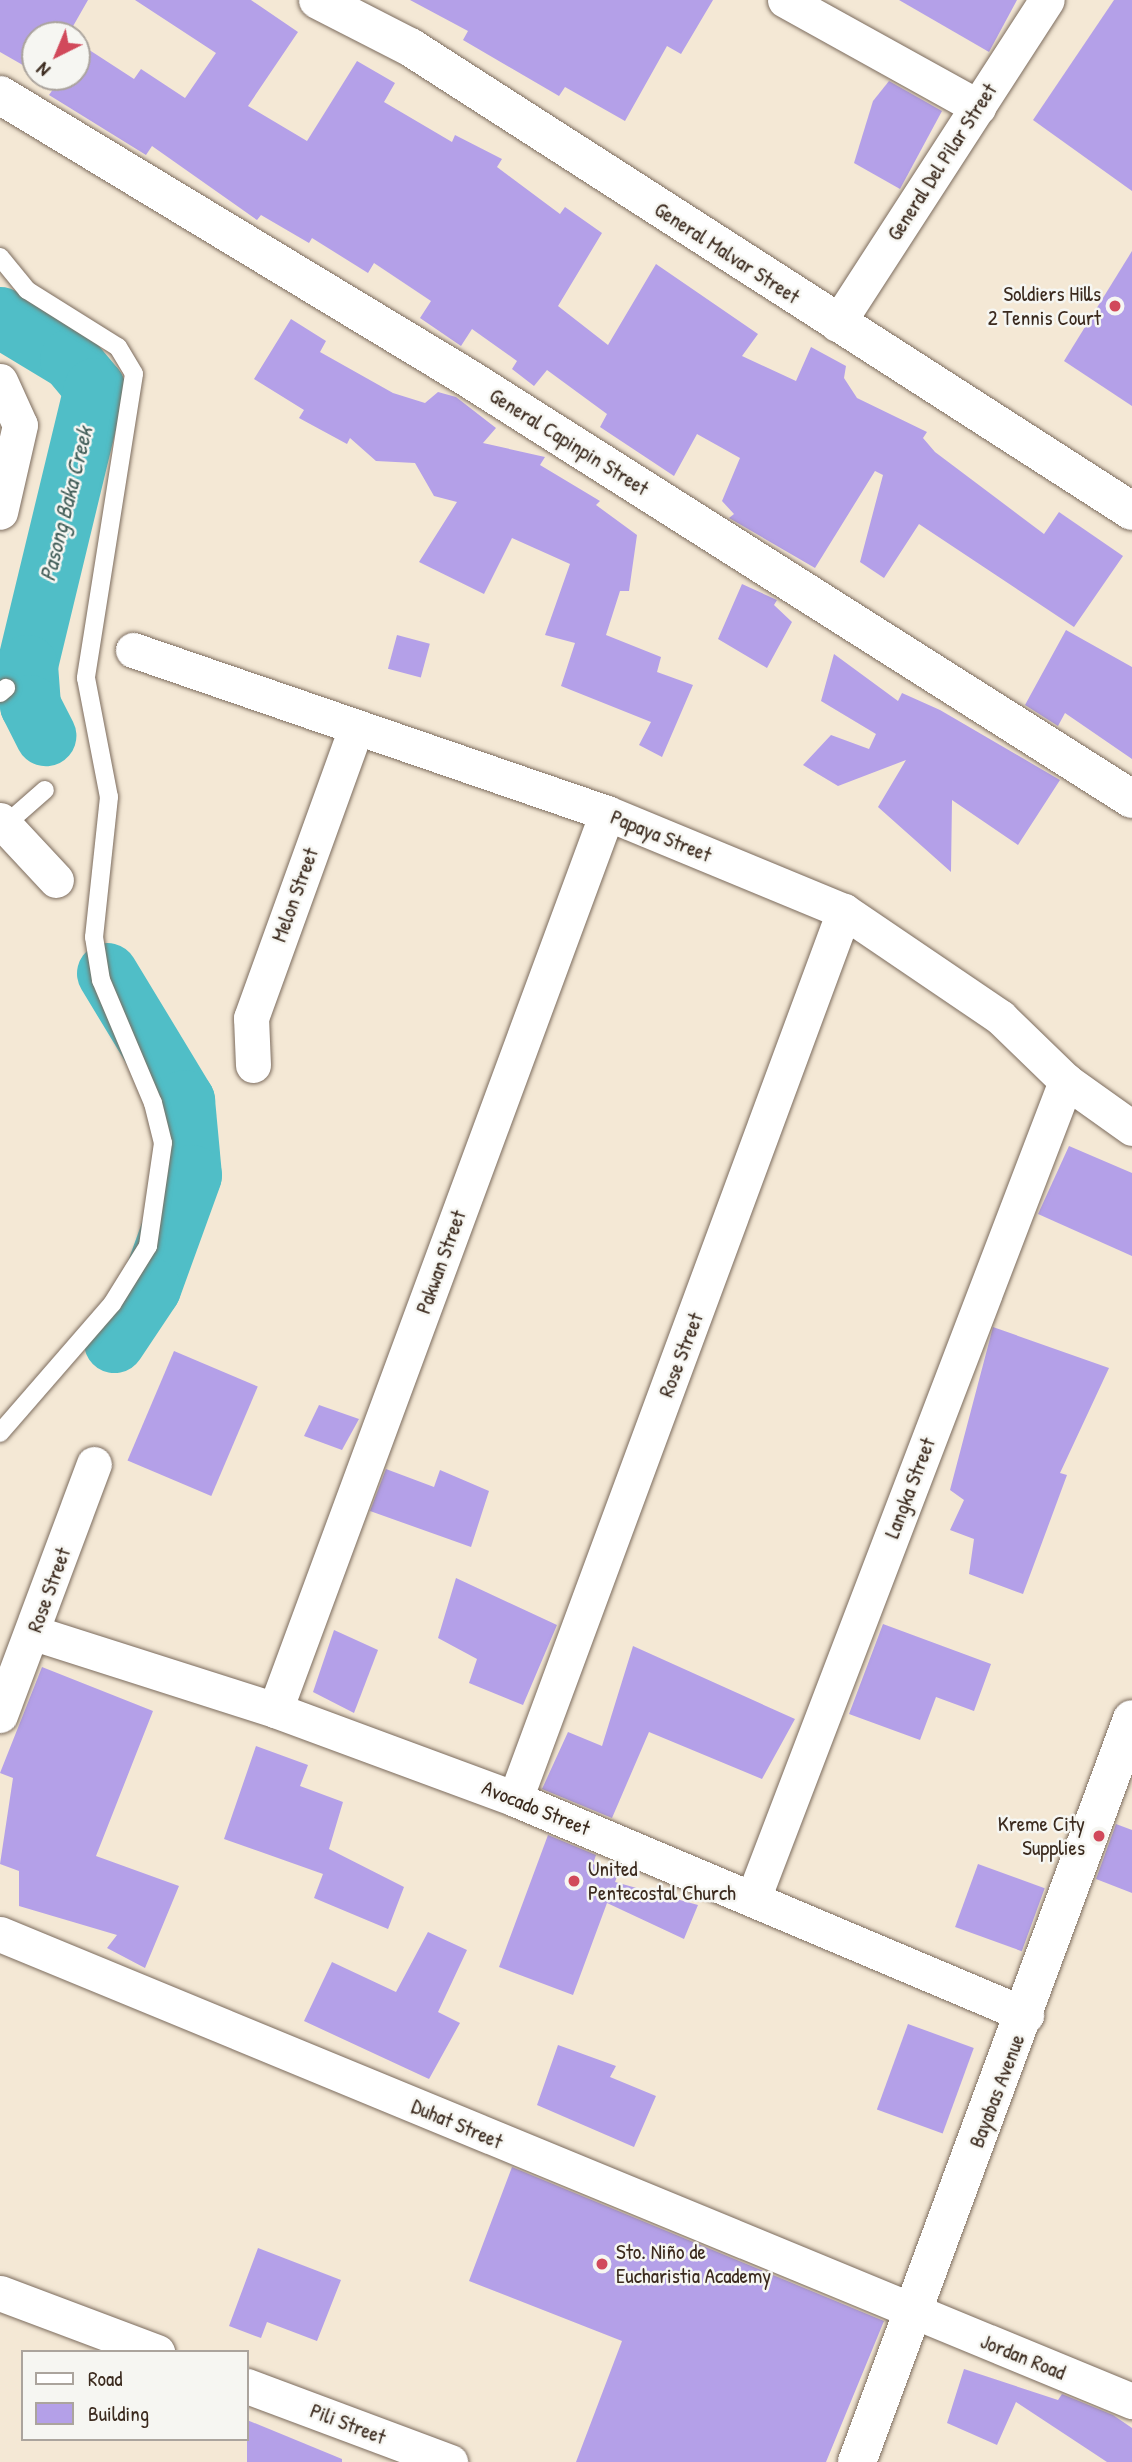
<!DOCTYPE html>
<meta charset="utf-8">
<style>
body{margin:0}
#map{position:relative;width:1132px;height:2462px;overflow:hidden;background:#f4e8d5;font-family:"Patrick Hand",sans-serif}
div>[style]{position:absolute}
.river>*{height:61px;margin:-30.5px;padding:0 30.5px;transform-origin:30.5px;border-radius:30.5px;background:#50bec7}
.building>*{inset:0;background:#b4a0e8;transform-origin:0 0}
.roads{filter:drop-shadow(0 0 2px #7c6c5e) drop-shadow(0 0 2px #7c6c5e)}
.service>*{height:18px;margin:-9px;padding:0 9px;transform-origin:9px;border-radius:9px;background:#fff}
.minor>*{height:35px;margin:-17.5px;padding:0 17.5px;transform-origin:17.5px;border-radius:17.5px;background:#fff}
.tertiary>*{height:38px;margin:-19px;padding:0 19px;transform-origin:19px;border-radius:19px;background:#fff}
.dots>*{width:19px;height:19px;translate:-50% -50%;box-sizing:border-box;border:4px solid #f6f6f2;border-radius:50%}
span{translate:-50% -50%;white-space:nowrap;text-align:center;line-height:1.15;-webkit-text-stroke:5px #f6f6f2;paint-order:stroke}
.street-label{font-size:21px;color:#3b2a1e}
.poi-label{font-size:21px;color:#3b2a1e}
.right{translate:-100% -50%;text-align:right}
.left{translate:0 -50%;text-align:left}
.water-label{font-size:23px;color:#425e59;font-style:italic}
.legend{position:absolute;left:21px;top:2350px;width:228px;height:91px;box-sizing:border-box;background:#f6f6f2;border:2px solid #aba49d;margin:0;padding:9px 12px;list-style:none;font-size:21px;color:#3b2a1e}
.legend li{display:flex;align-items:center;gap:14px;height:35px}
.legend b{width:35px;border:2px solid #aba49d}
.north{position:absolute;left:21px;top:21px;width:70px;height:70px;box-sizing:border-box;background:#f6f6f2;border:2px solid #aba49d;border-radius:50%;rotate:223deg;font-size:19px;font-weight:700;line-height:28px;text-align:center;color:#3b2a1e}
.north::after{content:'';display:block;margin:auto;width:24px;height:32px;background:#d1495b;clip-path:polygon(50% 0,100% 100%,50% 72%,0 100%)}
</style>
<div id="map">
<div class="river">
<i style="left:0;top:317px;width:82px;rotate:31deg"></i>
<i style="left:70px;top:359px;width:38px;rotate:50deg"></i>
<i style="left:94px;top:388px;width:285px;rotate:103.6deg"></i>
<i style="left:27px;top:665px;width:40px;rotate:85.7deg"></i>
<i style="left:30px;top:705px;width:34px;rotate:63deg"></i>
<i style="left:107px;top:973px;width:149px;rotate:58.8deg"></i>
<i style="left:184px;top:1100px;width:75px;rotate:84.7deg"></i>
<i style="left:191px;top:1175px;width:120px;rotate:109.9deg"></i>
<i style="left:150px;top:1288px;width:65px;rotate:123.7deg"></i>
</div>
<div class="building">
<i style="clip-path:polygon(0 0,88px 0,68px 35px,35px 35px,35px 72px,0 52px)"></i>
<i style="clip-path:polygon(135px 0,251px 0,298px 32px,248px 106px,307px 141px,357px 61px,395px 83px,384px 102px,452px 142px,455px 135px,502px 159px,497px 167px,560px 214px,565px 207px,602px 233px,558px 306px,608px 345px,656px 264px,758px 334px,742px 356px,796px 381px,811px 347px,846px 366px,844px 378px,857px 398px,927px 432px,923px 438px,935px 452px,1044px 534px,1059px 512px,1123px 556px,1074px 627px,919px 524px,884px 578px,860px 562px,883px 475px,875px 471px,815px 568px,729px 518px,734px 514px,722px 501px,740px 458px,697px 434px,674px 476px,600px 427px,607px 414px,547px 370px,534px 386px,512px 369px,517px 361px,472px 329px,461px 346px,420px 318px,431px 301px,374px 263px,368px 273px,312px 238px,309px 243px,261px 215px,257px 220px,152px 146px,146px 155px,49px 95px,56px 85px,43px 77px,77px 77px,77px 42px,134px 79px,141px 69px,185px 98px,216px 53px)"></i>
<i style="clip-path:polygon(410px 0,713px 0,681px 54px,667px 46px,625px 121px,565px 87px,559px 96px,463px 40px,468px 31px)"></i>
<i style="clip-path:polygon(899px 0,1017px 0,989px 52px)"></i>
<i style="clip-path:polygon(1114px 0,1132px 0,1132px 191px,1033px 120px)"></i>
<i style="clip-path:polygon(889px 81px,942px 111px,900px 189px,854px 163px,873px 101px)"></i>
<i style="clip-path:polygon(1132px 251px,1132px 406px,1064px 361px)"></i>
<i style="clip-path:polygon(291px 319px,326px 341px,320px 352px,393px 393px,425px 403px,438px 392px,456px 397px,496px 428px,483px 443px,545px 457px,540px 465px,600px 501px,596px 505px,637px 535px,629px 591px,620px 591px,606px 635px,661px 657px,657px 672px,693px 685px,662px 757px,639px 745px,651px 722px,561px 686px,575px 643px,545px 635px,570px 564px,512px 538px,484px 594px,419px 562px,457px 502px,434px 496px,415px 463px,376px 461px,350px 438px,347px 444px,299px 418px,304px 410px,254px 379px)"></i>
<i style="clip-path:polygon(742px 584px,777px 600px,774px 605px,792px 622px,767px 668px,718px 639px)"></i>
<i style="clip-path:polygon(1066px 630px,1132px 667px,1132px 759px,1065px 713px,1058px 726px,1025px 705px)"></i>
<i style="left:397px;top:635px;width:34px;height:35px;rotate:15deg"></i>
<i style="clip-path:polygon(834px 654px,898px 701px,902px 693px,940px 710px,1060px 780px,1018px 845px,952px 800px,951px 872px,878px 807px,906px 760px,838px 786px,803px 765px,831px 735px,869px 749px,876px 734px,821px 701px)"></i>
<i style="clip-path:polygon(1069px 1146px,1132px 1173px,1132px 1256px,1038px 1214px)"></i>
<i style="clip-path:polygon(993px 1327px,1109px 1368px,1060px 1473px,1067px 1475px,1023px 1594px,969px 1574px,974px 1539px,950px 1530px,964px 1500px,950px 1490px)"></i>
<i style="left:174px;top:1351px;width:91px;height:119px;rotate:23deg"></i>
<i style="clip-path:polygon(319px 1405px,359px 1419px,342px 1450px,304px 1436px)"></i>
<i style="clip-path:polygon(386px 1469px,434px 1487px,440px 1470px,489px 1491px,471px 1547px,370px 1511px)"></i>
<i style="clip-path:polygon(456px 1578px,557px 1625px,523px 1705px,469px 1683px,477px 1659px,438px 1638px)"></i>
<i style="clip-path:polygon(883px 1624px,991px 1664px,974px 1711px,936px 1697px,920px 1740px,849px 1714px)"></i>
<i style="clip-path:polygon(334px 1630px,378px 1650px,354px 1713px,313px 1692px)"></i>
<i style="clip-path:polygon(633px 1646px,795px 1719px,762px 1779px,649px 1732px,612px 1818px,542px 1789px,568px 1732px,602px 1746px)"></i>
<i style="clip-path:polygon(42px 1667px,153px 1711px,96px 1856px,179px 1886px,145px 1968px,107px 1948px,117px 1935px,19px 1906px,19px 1871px,0 1864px,13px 1778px,0 1773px)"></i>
<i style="clip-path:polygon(256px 1746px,308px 1765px,300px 1786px,343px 1802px,329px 1849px,404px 1887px,388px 1929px,314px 1898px,323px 1874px,224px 1839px)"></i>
<i style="clip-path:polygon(1116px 1824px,1132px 1830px,1132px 1893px,1096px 1879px)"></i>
<i style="clip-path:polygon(548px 1835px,596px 1855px,593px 1864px,618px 1874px,615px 1882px,698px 1905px,684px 1939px,607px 1903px,573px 1995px,499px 1967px)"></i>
<i style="left:978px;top:1864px;width:71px;height:67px;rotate:20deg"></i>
<i style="clip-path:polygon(428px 1932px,467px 1950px,438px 2012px,460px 2023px,429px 2079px,304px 2021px,332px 1962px,396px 1992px)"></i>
<i style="left:908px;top:2024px;width:70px;height:91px;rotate:20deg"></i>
<i style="clip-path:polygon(558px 2045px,616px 2066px,610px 2077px,656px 2096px,634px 2147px,537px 2105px)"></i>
<i style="clip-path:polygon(512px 2167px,884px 2321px,826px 2462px,576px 2462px,622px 2341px,469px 2281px)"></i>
<i style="clip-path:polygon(258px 2248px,341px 2280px,317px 2341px,267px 2322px,261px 2338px,229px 2326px)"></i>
<i style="clip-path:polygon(964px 2369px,1058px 2400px,1062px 2394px,1113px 2415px,1132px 2428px,1132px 2462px,1107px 2462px,1016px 2402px,997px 2445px,947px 2423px)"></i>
<i style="clip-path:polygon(247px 2420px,342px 2459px,342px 2462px,247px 2462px)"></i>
</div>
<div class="roads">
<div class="service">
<i style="left:0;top:257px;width:43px;rotate:50.7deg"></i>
<i style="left:27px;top:290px;width:107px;rotate:32.1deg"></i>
<i style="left:118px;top:347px;width:31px;rotate:59deg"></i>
<i style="left:134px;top:374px;width:308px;rotate:99deg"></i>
<i style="left:86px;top:678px;width:121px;rotate:79.1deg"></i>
<i style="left:109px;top:797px;width:141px;rotate:96.1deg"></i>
<i style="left:94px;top:937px;width:44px;rotate:80.8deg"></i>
<i style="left:101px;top:980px;width:134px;rotate:67.1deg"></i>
<i style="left:153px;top:1103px;width:41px;rotate:76deg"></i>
<i style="left:163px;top:1143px;width:104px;rotate:98.3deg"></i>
<i style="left:148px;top:1246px;width:68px;rotate:121.8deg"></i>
<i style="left:112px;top:1304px;width:171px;rotate:131deg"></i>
<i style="left:0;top:693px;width:8px;rotate:-40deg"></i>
<i style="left:5px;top:825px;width:53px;rotate:-41.2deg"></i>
</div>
<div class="minor">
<i style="left:785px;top:0;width:221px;rotate:29deg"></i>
<i style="left:837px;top:324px;width:386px;rotate:-57.1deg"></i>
<i style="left:0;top:381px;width:48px;rotate:65.6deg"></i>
<i style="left:20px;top:425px;width:89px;rotate:102.9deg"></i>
<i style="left:133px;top:650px;width:501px;rotate:18.98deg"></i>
<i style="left:607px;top:813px;width:256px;rotate:22.5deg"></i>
<i style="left:844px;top:911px;width:189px;rotate:34.2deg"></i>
<i style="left:1000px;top:1017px;width:92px;rotate:44.1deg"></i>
<i style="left:1066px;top:1081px;width:81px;rotate:35.5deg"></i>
<i style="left:0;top:820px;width:82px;rotate:47deg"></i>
<i style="left:253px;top:1065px;width:47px;rotate:-92.4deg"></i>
<i style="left:251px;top:1018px;width:308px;rotate:-70.1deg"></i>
<i style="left:34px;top:1633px;width:253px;rotate:17.7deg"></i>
<i style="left:275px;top:1710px;width:256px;rotate:20.3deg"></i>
<i style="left:515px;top:1799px;width:555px;rotate:22.91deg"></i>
<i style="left:275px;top:1710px;width:956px;rotate:-69.69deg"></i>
<i style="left:0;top:1715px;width:268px;rotate:-69.5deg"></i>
<i style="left:515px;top:1799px;width:947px;rotate:-69.67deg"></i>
<i style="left:754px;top:1896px;width:873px;rotate:-69.05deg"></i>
<i style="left:0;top:1934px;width:1225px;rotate:22.42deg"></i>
<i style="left:0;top:2293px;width:168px;rotate:20.6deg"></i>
<i style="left:247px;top:2386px;width:217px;rotate:20.5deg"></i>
</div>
<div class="tertiary">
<i style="left:318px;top:0;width:103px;rotate:27.1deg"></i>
<i style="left:410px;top:47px;width:858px;rotate:32.73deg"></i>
<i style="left:0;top:95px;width:547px;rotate:31.16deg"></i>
<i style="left:468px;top:378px;width:786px;rotate:32.38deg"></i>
<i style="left:857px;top:2462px;width:792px;rotate:-69.69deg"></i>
</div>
</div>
<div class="dots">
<i style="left:1115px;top:306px;background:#d1495b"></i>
<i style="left:1099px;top:1836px;background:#d1495b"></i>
<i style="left:574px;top:1881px;background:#d1495b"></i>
<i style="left:602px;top:2264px;background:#d1495b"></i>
</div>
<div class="street-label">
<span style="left:942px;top:162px;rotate:-57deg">General Del Pilar Street</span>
<span style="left:727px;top:253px;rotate:33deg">General Malvar Street</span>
<span style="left:569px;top:442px;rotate:32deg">General Capinpin Street</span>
<span style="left:661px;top:836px;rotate:22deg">Papaya Street</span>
<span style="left:295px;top:895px;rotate:-70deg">Melon Street</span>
<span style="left:441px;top:1262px;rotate:-70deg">Pakwan Street</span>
<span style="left:681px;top:1355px;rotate:-69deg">Rose Street</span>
<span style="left:910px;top:1488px;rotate:-69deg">Langka Street</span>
<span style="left:49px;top:1590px;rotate:-70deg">Rose Street</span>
<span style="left:536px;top:1808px;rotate:22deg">Avocado Street</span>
<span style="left:997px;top:2091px;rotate:-69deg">Bayabas Avenue</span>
<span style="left:457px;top:2124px;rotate:23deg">Duhat Street</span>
<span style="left:1023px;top:2357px;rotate:22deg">Jordan Road</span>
<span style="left:348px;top:2424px;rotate:21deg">Pili Street</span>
</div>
<div class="poi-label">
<span class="right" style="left:1101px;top:306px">Soldiers Hills<br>2 Tennis Court</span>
<span class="right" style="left:1085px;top:1836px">Kreme City<br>Supplies</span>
<span class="left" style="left:588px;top:1881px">United<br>Pentecostal Church</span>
<span class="left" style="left:616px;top:2264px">Sto. Niño de<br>Eucharistia Academy</span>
</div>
<div class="water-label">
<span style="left:66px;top:504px;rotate:-76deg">Pasong Baka Creek</span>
</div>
<ul class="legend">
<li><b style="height:9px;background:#fff"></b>Road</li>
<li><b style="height:19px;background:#b4a0e8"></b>Building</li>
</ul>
<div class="north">N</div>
</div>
